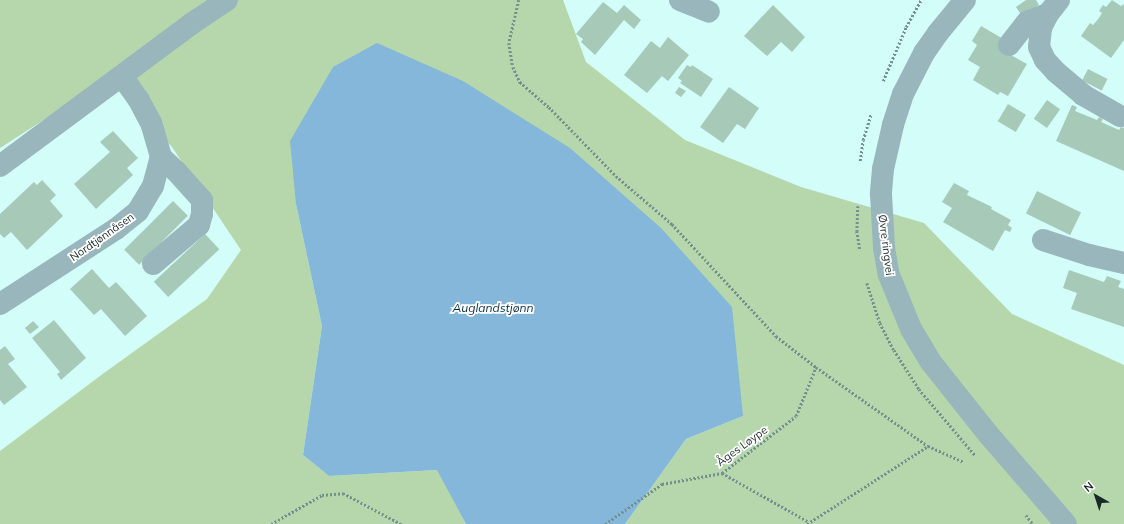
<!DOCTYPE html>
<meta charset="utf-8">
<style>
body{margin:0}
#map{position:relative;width:1124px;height:524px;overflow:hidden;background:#d2fdf8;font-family:Mulish,sans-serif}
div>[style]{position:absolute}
.green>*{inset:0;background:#b6d7ab}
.water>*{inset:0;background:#84b7d9}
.building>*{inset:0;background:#a7cab8;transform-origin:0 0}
.path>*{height:2.5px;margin-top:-1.25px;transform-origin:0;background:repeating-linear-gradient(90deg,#73918e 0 2px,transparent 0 4px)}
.minor>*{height:22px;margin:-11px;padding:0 11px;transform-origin:11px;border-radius:11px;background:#99b6bc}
span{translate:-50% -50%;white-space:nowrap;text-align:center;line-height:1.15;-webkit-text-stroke:3.5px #fff;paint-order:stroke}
.street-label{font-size:11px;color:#182927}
.water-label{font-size:12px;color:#043047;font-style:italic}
.north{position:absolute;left:1076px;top:476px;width:40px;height:40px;-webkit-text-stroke:3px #fff;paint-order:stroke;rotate:321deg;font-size:11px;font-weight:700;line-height:16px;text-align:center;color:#182927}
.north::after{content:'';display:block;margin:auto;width:14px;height:18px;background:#182927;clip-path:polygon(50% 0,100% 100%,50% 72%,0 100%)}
</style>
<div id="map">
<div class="green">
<i style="clip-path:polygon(0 0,563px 0,586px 62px,685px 140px,801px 187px,924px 223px,1012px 314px,1124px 365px,1124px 524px,625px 524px,686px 439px,743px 416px,296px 204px,322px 326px,303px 455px,329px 476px,438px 470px,466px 524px,0 524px,0 451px,104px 373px,207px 299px,241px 250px,172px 147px,107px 79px,0 148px)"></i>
</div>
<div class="water">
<i style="clip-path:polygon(377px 43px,463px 81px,570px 148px,661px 228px,732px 307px,743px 416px,686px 439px,625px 524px,466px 524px,437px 470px,329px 476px,303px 455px,322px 326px,296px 204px,290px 141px,333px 67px)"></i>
</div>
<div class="building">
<i style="clip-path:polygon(1026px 0,1036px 0,1039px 5px,1022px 16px,1016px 7px)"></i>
<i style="clip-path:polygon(1112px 0,1121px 6px,1124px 4px,1124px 40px,1111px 58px,1081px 36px,1090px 23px,1093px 25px,1099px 18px,1102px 13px,1099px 11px,1103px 5px,1106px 7px)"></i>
<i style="clip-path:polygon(603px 2px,617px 13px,624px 5px,641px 20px,634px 29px,624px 20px,595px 55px,581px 42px,583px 39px,576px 34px)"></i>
<i style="clip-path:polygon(773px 5px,805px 37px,792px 52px,781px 42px,767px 56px,744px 36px)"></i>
<i style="clip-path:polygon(981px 26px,1005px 40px,1000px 49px,1027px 64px,1008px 96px,1000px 92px,998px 95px,973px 80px,980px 67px,968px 60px,977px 45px,972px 41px)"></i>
<i style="clip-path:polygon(668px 37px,689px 55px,668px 81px,662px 76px,647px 93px,624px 75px,651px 41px,660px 48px)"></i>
<i style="clip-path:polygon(687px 65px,691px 67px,692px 65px,713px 79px,701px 97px,680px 83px,682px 81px,678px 78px)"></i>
<i style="left:1088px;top:69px;width:22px;height:13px;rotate:27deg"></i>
<i style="clip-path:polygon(679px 87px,686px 91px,681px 97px,675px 93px)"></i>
<i style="clip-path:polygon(729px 87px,759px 108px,745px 129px,737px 124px,723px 143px,700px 127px)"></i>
<i style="left:1047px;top:100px;width:16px;height:23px;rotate:35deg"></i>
<i style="left:1008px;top:104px;width:21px;height:20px;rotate:31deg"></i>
<i style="clip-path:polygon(1072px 105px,1077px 107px,1075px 111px,1097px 120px,1099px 117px,1103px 119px,1101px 122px,1119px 130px,1121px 127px,1124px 128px,1124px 171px,1056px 141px)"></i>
<i style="clip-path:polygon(113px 131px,138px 158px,127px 168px,133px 175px,96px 209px,74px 184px,110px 152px,100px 142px)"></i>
<i style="clip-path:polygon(42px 180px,56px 195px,50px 201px,63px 216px,27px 250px,11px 232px,4px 238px,0 234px,0 214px,34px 182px,37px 185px)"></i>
<i style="clip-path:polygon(954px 183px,969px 191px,967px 195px,992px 207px,991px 209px,1011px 220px,1008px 225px,1012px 228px,1010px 232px,1005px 230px,993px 251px,943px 222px,952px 208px,942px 202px)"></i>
<i style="left:1037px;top:191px;width:49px;height:25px;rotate:26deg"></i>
<i style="left:173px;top:201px;width:21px;height:69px;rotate:45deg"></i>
<i style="left:205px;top:234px;width:21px;height:70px;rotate:47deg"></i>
<i style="clip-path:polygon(92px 269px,109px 288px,116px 282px,147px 316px,125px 336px,101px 309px,94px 315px,70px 289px)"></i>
<i style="clip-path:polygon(1069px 270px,1104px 282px,1107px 276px,1121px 281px,1118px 287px,1124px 289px,1124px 327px,1071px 309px,1077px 293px,1063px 288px)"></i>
<i style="clip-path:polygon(54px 320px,86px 358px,61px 380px,57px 374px,60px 372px,32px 338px)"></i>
<i style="clip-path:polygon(33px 321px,39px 327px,30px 334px,25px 328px)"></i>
<i style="clip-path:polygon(5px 346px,15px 359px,8px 364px,27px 387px,4px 405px,0 400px,0 350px)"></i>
</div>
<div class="path">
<i style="left:519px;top:0;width:44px;rotate:103.1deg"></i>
<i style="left:509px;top:43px;width:24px;rotate:81deg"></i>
<i style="left:513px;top:67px;width:17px;rotate:65deg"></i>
<i style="left:520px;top:82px;width:38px;rotate:41deg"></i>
<i style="left:549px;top:107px;width:96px;rotate:45.8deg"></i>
<i style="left:616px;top:176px;width:74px;rotate:40.6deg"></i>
<i style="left:672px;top:224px;width:153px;rotate:47.1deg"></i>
<i style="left:776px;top:336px;width:51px;rotate:37.8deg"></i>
<i style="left:816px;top:367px;width:137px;rotate:35.2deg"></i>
<i style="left:928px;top:446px;width:39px;rotate:24deg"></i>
<i style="left:883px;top:81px;width:59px;rotate:-66.9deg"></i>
<i style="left:906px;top:27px;width:31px;rotate:-61deg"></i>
<i style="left:860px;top:161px;width:21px;rotate:-82deg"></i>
<i style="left:863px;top:140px;width:27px;rotate:-73deg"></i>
<i style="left:858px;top:206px;width:25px;rotate:92deg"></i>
<i style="left:857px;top:231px;width:18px;rotate:81deg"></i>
<i style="left:867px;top:283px;width:42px;rotate:72deg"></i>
<i style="left:880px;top:323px;width:30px;rotate:63deg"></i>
<i style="left:894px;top:350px;width:46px;rotate:57.3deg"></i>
<i style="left:919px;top:389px;width:87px;rotate:49.7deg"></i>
<i style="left:722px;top:473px;width:100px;rotate:29.4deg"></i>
<i style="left:1026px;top:515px;width:11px;rotate:52deg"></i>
<i style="left:271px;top:524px;width:59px;rotate:-29.6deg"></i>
<i style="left:322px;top:495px;width:21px;rotate:-5deg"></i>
<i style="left:343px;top:493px;width:66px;rotate:28.1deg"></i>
<i style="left:605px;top:524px;width:70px;rotate:-35.1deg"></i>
<i style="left:662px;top:484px;width:61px;rotate:-10.4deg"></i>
<i style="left:722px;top:473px;width:93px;rotate:-37.6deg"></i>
<i style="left:796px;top:416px;width:53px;rotate:-67.8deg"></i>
<i style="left:807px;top:524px;width:144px;rotate:-32.8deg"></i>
</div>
<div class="minor">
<i style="left:680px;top:0;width:31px;rotate:22deg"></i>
<i style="left:965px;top:0;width:43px;rotate:129.3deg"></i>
<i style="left:938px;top:33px;width:24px;rotate:125deg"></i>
<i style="left:924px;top:53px;width:46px;rotate:117.1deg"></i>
<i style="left:903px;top:94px;width:33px;rotate:108deg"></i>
<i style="left:893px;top:125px;width:45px;rotate:102.8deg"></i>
<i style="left:883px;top:169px;width:25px;rotate:95deg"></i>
<i style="left:881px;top:194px;width:54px;rotate:86.8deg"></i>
<i style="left:884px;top:248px;width:27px;rotate:80deg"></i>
<i style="left:889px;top:275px;width:58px;rotate:67.8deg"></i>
<i style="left:911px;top:329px;width:37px;rotate:59deg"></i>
<i style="left:930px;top:361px;width:93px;rotate:51.5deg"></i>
<i style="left:988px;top:434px;width:119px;rotate:49.1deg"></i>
<i style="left:1059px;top:0;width:18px;rotate:128deg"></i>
<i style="left:1048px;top:14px;width:16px;rotate:117deg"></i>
<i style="left:1041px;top:28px;width:19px;rotate:96deg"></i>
<i style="left:1039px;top:47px;width:14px;rotate:65deg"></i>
<i style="left:1045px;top:60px;width:16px;rotate:47deg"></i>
<i style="left:1056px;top:72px;width:35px;rotate:40deg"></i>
<i style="left:1083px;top:95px;width:43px;rotate:29.6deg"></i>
<i style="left:1009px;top:45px;width:29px;rotate:-52deg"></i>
<i style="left:1027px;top:22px;width:22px;rotate:-21deg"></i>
<i style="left:0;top:166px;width:238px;rotate:-36.6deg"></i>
<i style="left:191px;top:24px;width:43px;rotate:-33.7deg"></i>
<i style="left:1043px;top:240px;width:48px;rotate:18.1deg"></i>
<i style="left:1089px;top:255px;width:36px;rotate:13deg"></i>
<i style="left:153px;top:264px;width:60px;rotate:-40.3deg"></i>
<i style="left:199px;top:225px;width:11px;rotate:-75deg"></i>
<i style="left:202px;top:214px;width:14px;rotate:-90deg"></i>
<i style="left:202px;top:200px;width:38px;rotate:-132deg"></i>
<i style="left:177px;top:172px;width:22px;rotate:-137deg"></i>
<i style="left:0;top:304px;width:138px;rotate:-32.9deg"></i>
<i style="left:116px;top:229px;width:28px;rotate:-39deg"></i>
<i style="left:138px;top:211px;width:29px;rotate:-59deg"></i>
<i style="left:153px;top:186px;width:30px;rotate:-75deg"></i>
<i style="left:161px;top:157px;width:35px;rotate:-106deg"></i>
<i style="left:151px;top:123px;width:27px;rotate:-118deg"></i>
<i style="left:138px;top:99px;width:28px;rotate:-125deg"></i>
</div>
<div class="street-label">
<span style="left:102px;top:237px;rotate:-35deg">Nordtjønnåsen</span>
<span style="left:886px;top:245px;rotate:83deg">Øvre ringvei</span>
<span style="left:742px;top:446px;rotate:-36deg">Åges Løype</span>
</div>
<div class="water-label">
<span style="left:493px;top:308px">Auglandstjønn</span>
</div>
<div class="north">N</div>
</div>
